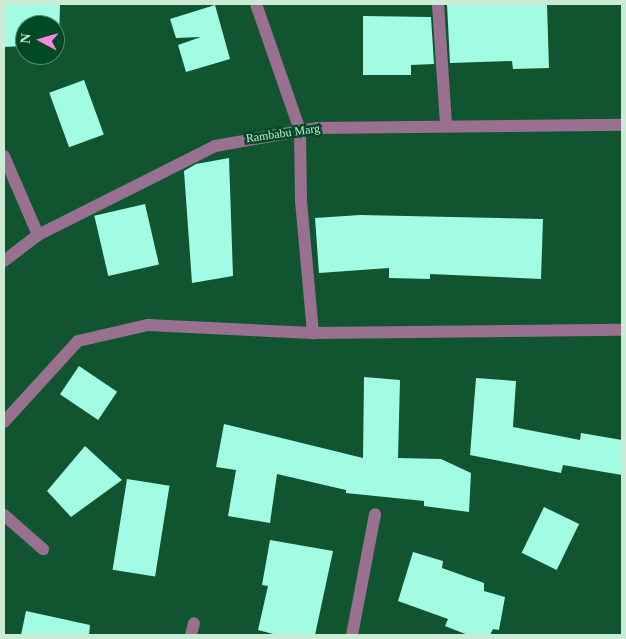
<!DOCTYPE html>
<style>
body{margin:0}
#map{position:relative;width:626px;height:639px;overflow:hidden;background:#115430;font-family:"Times New Roman",serif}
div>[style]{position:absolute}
.building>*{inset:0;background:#a2fce3;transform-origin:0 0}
.minor>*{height:12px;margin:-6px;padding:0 6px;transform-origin:6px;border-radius:6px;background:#9a7090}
span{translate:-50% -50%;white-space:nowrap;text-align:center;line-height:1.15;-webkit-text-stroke:5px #004926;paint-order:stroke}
.street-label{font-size:12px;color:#cbebd4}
.frame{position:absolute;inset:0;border:5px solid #cbebd4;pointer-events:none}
.north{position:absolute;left:15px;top:15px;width:50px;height:50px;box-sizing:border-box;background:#004926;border:1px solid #518a6c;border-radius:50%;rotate:276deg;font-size:14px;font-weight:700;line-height:20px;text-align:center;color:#cbebd4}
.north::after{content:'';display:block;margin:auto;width:18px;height:22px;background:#fb87e5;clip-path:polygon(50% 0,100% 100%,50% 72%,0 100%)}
</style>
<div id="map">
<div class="building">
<i style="clip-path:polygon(4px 4px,60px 4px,59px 44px,55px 45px,55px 25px,25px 25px,25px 46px,4px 47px)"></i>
<i style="clip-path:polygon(447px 4px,547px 4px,549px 68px,513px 69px,512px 61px,450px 63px)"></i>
<i style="clip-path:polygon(215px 5px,230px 59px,186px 72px,178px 45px,201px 37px,176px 38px,170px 19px)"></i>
<i style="clip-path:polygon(363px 16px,431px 17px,434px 64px,411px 65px,411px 75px,363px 75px)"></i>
<i style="left:84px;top:80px;width:58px;height:37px;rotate:70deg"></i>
<i style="clip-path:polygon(229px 158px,233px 276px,192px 283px,184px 171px,196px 164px)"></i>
<i style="left:145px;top:204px;width:62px;height:52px;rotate:77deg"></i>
<i style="clip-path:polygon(360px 215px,543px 219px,541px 279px,430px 274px,430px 279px,389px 278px,389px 268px,319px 273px,315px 218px)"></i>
<i style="left:79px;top:366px;width:46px;height:34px;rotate:34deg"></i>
<i style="clip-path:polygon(364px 377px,400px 380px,398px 458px,441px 459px,471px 473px,469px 512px,424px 506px,424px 501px,346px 493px,346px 490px,277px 474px,270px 523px,228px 516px,236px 470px,216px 467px,224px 424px,363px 458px)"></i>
<i style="clip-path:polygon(476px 378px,516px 381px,513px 427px,580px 440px,581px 433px,622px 440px,622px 475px,563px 465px,561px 473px,470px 455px)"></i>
<i style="clip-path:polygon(85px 446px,122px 480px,71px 517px,47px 491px)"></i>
<i style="left:127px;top:479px;width:43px;height:92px;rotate:9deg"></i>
<i style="left:544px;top:507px;width:39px;height:51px;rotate:26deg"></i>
<i style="clip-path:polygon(270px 540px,333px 551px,315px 635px,277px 635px,258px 630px,268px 586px,262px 585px)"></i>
<i style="clip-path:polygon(413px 552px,443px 561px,442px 568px,484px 583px,484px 591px,505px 597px,499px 630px,493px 629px,490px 635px,468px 635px,445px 626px,448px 619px,398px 601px)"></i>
<i style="clip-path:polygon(26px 611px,90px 625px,89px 635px,21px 635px)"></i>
</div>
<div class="minor">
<i style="left:256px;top:4px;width:133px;rotate:70.8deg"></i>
<i style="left:300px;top:130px;width:71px;rotate:89.2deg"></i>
<i style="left:301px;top:201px;width:133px;rotate:84.8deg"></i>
<i style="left:438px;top:4px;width:122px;rotate:86.2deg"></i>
<i style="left:4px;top:156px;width:86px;rotate:66.7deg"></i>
<i style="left:4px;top:261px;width:43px;rotate:-37.4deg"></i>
<i style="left:38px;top:235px;width:198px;rotate:-26.7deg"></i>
<i style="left:215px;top:146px;width:104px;rotate:-10deg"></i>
<i style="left:317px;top:128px;width:305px;rotate:-0.6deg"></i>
<i style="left:4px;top:422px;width:110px;rotate:-47.6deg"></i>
<i style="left:78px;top:341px;width:72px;rotate:-12.9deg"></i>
<i style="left:148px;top:325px;width:165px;rotate:2.8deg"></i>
<i style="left:313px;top:333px;width:309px;rotate:-0.6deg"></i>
<i style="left:4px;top:515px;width:52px;rotate:41.1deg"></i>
<i style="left:191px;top:635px;width:12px;rotate:-76deg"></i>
<i style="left:352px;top:635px;width:123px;rotate:-79.2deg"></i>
</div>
<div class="street-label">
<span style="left:283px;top:134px;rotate:-8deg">Rambabu Marg</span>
</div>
<div class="frame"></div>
<div class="north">N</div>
</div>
